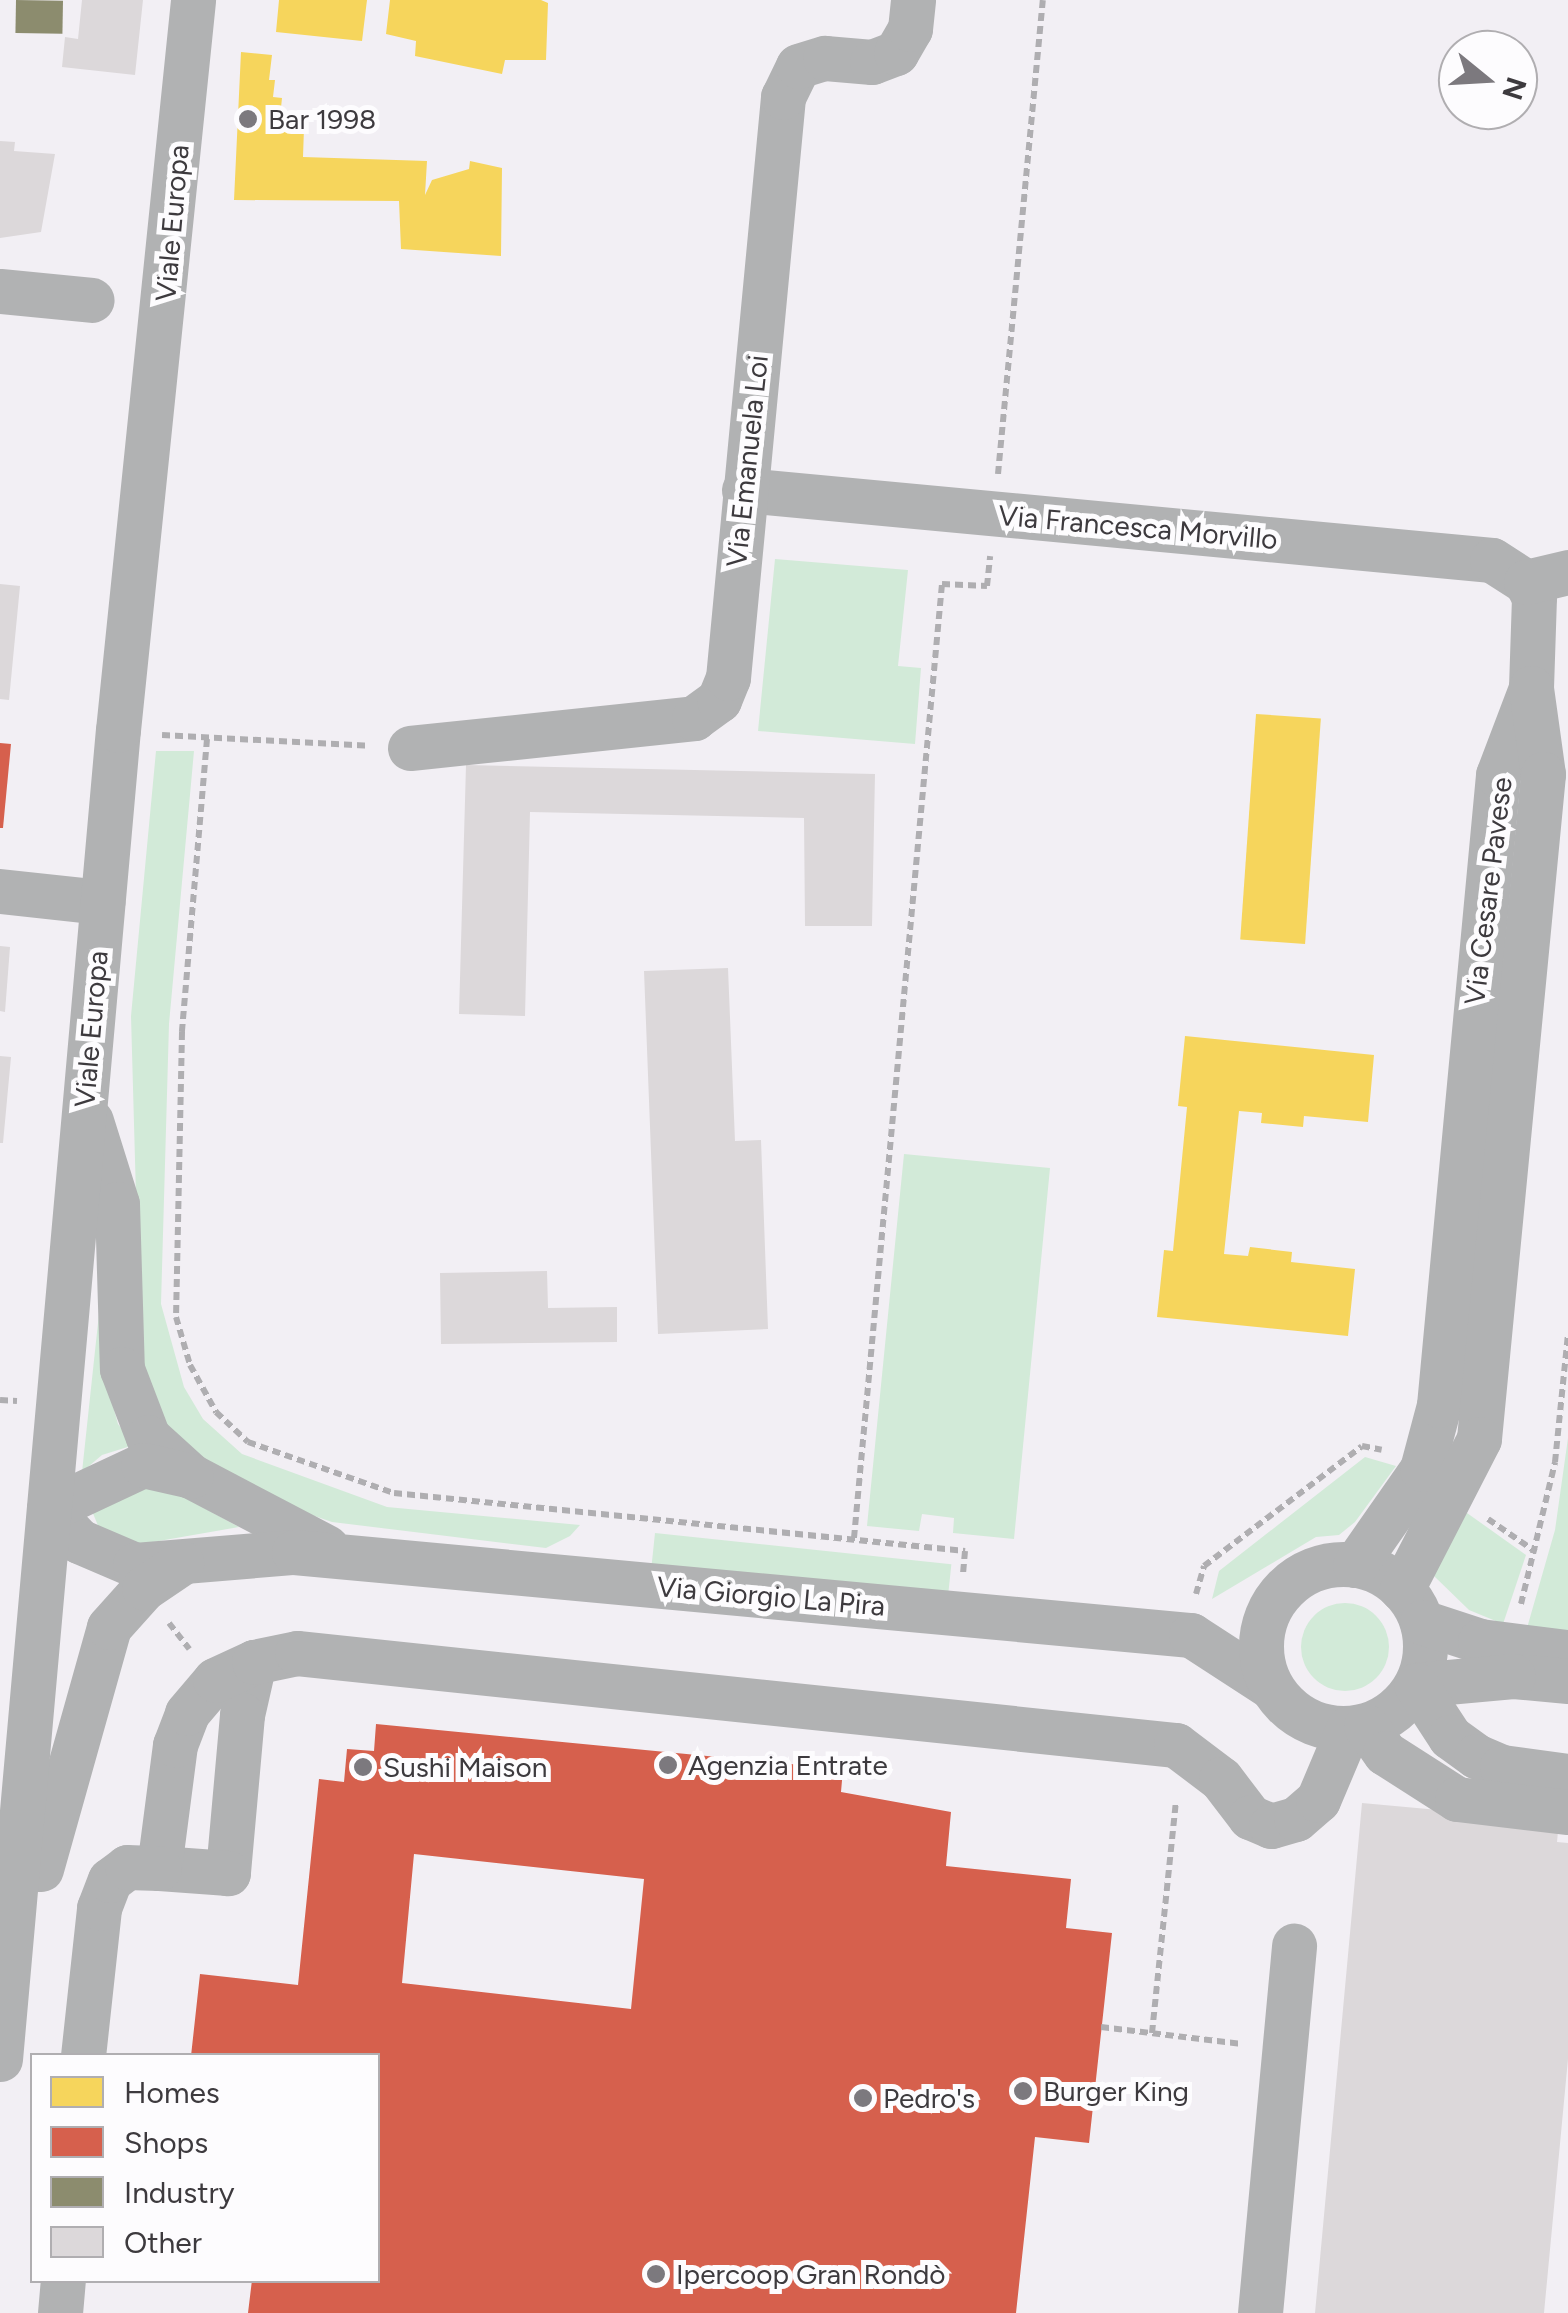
<!DOCTYPE html>
<meta charset="utf-8">
<style>
body{margin:0}
#map{position:relative;width:1568px;height:2313px;overflow:hidden;background:#f2eff4;font-family:Figtree,sans-serif}
div>[style]{position:absolute}
.green>*{inset:0;background:#d2ead8;transform-origin:0 0}
.round{border-radius:50%}
.homes>*{inset:0;background:#f6d55c;transform-origin:0 0}
.shops>*{inset:0;background:#d6604d}
.industry>*{inset:0;background:#8c8c6e;transform-origin:0 0}
.building>*{inset:0;background:#dcd8da}
.path>*{height:6px;margin-top:-3px;transform-origin:0;background:repeating-linear-gradient(90deg,#afaeb1 0 8px,transparent 0 13px)}
.minor>*{height:45px;margin:-22.5px;padding:0 22.5px;transform-origin:22.5px;border-radius:22.5px;background:#b1b2b3}
.minor>.ring{margin:-22.5px;padding:0;box-sizing:content-box;background:none;border:45px solid #b1b2b3;border-radius:50%}
.dots>*{width:28px;height:28px;translate:-50% -50%;box-sizing:border-box;border:5px solid #fdfcfe;border-radius:50%}
span{translate:-50% -50%;white-space:nowrap;text-align:center;line-height:1.15;-webkit-text-stroke:10px #fdfcfe;paint-order:stroke}
.poi-label{font-size:28px;color:#3d3a3e}
.left{translate:0 -50%;text-align:left}
.street-label{font-size:28px;color:#3d3a3e}
.legend{position:absolute;left:30px;top:2053px;width:350px;height:230px;box-sizing:border-box;background:#fdfcfe;border:2px solid #b0aeb1;margin:0;padding:12px 18px;list-style:none;font-size:30px;color:#3d3a3e}
.legend li{display:flex;align-items:center;gap:20px;height:50px}
.legend b{width:50px;border:2px solid #b0aeb1}
.north{position:absolute;left:1438px;top:30px;width:100px;height:100px;box-sizing:border-box;background:#fdfcfe;border:2px solid #b0aeb1;border-radius:50%;rotate:108deg;font-size:28px;font-weight:700;line-height:40px;text-align:center;color:#3d3a3e}
.north::after{content:'';display:block;margin:auto;width:35px;height:45px;background:#7c797e;clip-path:polygon(50% 0,100% 100%,50% 72%,0 100%)}
</style>
<div id="map">
<div class="green">
<i style="clip-path:polygon(775px 559px,908px 570px,898px 666px,921px 668px,915px 744px,758px 731px)"></i>
<i style="clip-path:polygon(156px 751px,194px 751px,169px 1024px,161px 1304px,184px 1387px,203px 1419px,242px 1454px,387px 1507px,580px 1525px,570px 1536px,546px 1548px,332px 1522px,274px 1502px,181px 1454px,141px 1376px,131px 1016px)"></i>
<i style="clip-path:polygon(904px 1154px,1050px 1168px,1014px 1539px,953px 1533px,954px 1518px,922px 1514px,919px 1531px,867px 1526px)"></i>
<i style="clip-path:polygon(101px 1295px,105px 1377px,118px 1424px,134px 1445px,102px 1455px,82px 1472px)"></i>
<i style="clip-path:polygon(1568px 1438px,1568px 1632px,1527px 1628px,1555px 1530px)"></i>
<i style="clip-path:polygon(1365px 1457px,1396px 1466px,1355px 1522px,1339px 1535px,1316px 1537px,1212px 1599px,1219px 1571px)"></i>
<i style="clip-path:polygon(141px 1483px,182px 1496px,239px 1527px,136px 1545px,99px 1528px,92px 1511px)"></i>
<i style="clip-path:polygon(1467px 1513px,1526px 1555px,1503px 1624px,1469px 1610px,1434px 1576px,1445px 1540px)"></i>
<i style="left:655px;top:1533px;width:298px;height:35px;rotate:6deg"></i>
<i class="round" style="left:1301px;top:1603px;width:88px;height:88px"></i>
</div>
<div class="homes">
<i style="clip-path:polygon(279px 0,367px 0,362px 41px,276px 32px)"></i>
<i style="clip-path:polygon(390px 0,541px 0,548px 3px,546px 60px,505px 60px,502px 74px,415px 56px,416px 41px,386px 34px)"></i>
<i style="clip-path:polygon(241px 52px,272px 55px,269px 80px,275px 80px,273px 97px,282px 98px,279px 127px,304px 128px,303px 157px,427px 161px,425px 195px,432px 180px,469px 169px,470px 161px,502px 168px,501px 256px,401px 249px,399px 201px,234px 200px)"></i>
<i style="left:1256px;top:714px;width:65px;height:226px;rotate:4deg"></i>
<i style="clip-path:polygon(1185px 1036px,1374px 1055px,1368px 1122px,1304px 1116px,1303px 1127px,1261px 1123px,1262px 1113px,1239px 1111px,1224px 1254px,1248px 1256px,1250px 1247px,1292px 1252px,1291px 1262px,1355px 1269px,1348px 1336px,1157px 1317px,1164px 1250px,1173px 1251px,1187px 1107px,1178px 1106px)"></i>
</div>
<div class="shops">
<i style="clip-path:polygon(0 743px,11px 744px,3px 828px,0 828px)"></i>
<i style="clip-path:polygon(evenodd,376px 1724px,843px 1769px,841px 1792px,951px 1812px,946px 1866px,1071px 1879px,1066px 1928px,1112px 1933px,1089px 2143px,1035px 2137px,1016px 2313px,248px 2313px,252px 2280px,378px 2280px,378px 2056px,191px 2056px,200px 1974px,298px 1985px,319px 1779px,344px 1782px,347px 1749px,374px 1751px,376px 1724px,414px 1854px,644px 1879px,631px 2009px,402px 1983px,414px 1854px)"></i>
</div>
<div class="industry">
<i style="left:16px;top:0;width:47px;height:33px;rotate:1deg"></i>
</div>
<div class="building">
<i style="clip-path:polygon(82px 0,143px 0,135px 75px,62px 67px,65px 37px,78px 39px)"></i>
<i style="clip-path:polygon(0 141px,15px 142px,14px 151px,55px 154px,41px 232px,0 238px)"></i>
<i style="clip-path:polygon(0 584px,20px 586px,9px 700px,0 699px)"></i>
<i style="clip-path:polygon(466px 765px,875px 774px,872px 926px,805px 926px,804px 818px,530px 812px,525px 1016px,459px 1014px)"></i>
<i style="clip-path:polygon(0 946px,10px 947px,5px 1012px,0 1011px)"></i>
<i style="clip-path:polygon(728px 968px,735px 1141px,761px 1140px,768px 1329px,658px 1334px,644px 971px)"></i>
<i style="clip-path:polygon(0 1056px,11px 1057px,3px 1143px,0 1143px)"></i>
<i style="clip-path:polygon(547px 1271px,548px 1308px,617px 1307px,617px 1342px,441px 1344px,440px 1273px)"></i>
<i style="clip-path:polygon(1362px 1803px,1559px 1821px,1557px 1842px,1568px 1843px,1568px 2059px,1544px 2313px,1315px 2313px)"></i>
</div>
<div class="path">
<i style="left:998px;top:474px;width:476px;rotate:-84.6deg"></i>
<i style="left:162px;top:735px;width:207px;rotate:3deg"></i>
<i style="left:207px;top:739px;width:294px;rotate:94.9deg"></i>
<i style="left:182px;top:1032px;width:285px;rotate:91.2deg"></i>
<i style="left:176px;top:1317px;width:50px;rotate:73.7deg"></i>
<i style="left:190px;top:1365px;width:54px;rotate:61deg"></i>
<i style="left:216px;top:1412px;width:44px;rotate:43.2deg"></i>
<i style="left:248px;top:1442px;width:155px;rotate:19.3deg"></i>
<i style="left:394px;top:1493px;width:574px;rotate:5.8deg"></i>
<i style="left:965px;top:1551px;width:22px;rotate:95deg"></i>
<i style="left:0;top:1400px;width:17px;rotate:3deg"></i>
<i style="left:1488px;top:1519px;width:58px;rotate:34.5deg"></i>
<i style="left:854px;top:1538px;width:958px;rotate:-84.73deg"></i>
<i style="left:942px;top:584px;width:45px;rotate:2.5deg"></i>
<i style="left:987px;top:586px;width:30px;rotate:-84deg"></i>
<i style="left:1196px;top:1594px;width:29px;rotate:-74deg"></i>
<i style="left:1204px;top:1566px;width:198px;rotate:-37.2deg"></i>
<i style="left:1362px;top:1446px;width:20px;rotate:11deg"></i>
<i style="left:1521px;top:1604px;width:146px;rotate:-76.5deg"></i>
<i style="left:1555px;top:1462px;width:128px;rotate:-84.2deg"></i>
<i style="left:169px;top:1623px;width:33px;rotate:52deg"></i>
<i style="left:1101px;top:2027px;width:142px;rotate:6.9deg"></i>
<i style="left:1152px;top:2033px;width:234px;rotate:-84.1deg"></i>
</div>
<div class="minor">
<i style="left:0;top:291px;width:92px;rotate:5.6deg"></i>
<i style="left:744px;top:490px;width:751px;rotate:5.35deg"></i>
<i style="left:1492px;top:560px;width:40px;rotate:32.9deg"></i>
<i style="left:1526px;top:582px;width:17px;rotate:62deg"></i>
<i style="left:1534px;top:597px;width:91px;rotate:91.9deg"></i>
<i style="left:1526px;top:582px;width:43px;rotate:-13.4deg"></i>
<i style="left:410px;top:748px;width:286px;rotate:-6deg"></i>
<i style="left:694px;top:718px;width:31px;rotate:-36deg"></i>
<i style="left:719px;top:700px;width:24px;rotate:-68deg"></i>
<i style="left:728px;top:678px;width:584px;rotate:-84.59deg"></i>
<i style="left:783px;top:97px;width:34px;rotate:-64deg"></i>
<i style="left:798px;top:66px;width:28px;rotate:-17deg"></i>
<i style="left:825px;top:58px;width:47px;rotate:4.9deg"></i>
<i style="left:872px;top:62px;width:26px;rotate:-21deg"></i>
<i style="left:896px;top:53px;width:28px;rotate:-60deg"></i>
<i style="left:910px;top:29px;width:29px;rotate:-84deg"></i>
<i style="left:0;top:891px;width:103px;rotate:6.2deg"></i>
<i style="left:91px;top:1121px;width:87px;rotate:72.6deg"></i>
<i style="left:117px;top:1204px;width:165px;rotate:88.3deg"></i>
<i style="left:122px;top:1369px;width:73px;rotate:69.1deg"></i>
<i style="left:148px;top:1437px;width:58px;rotate:42.2deg"></i>
<i style="left:191px;top:1476px;width:153px;rotate:27.7deg"></i>
<i style="left:49px;top:1509px;width:44px;rotate:46.8deg"></i>
<i style="left:79px;top:1541px;width:61px;rotate:23.2deg"></i>
<i style="left:135px;top:1565px;width:160px;rotate:-4.7deg"></i>
<i style="left:294px;top:1552px;width:901px;rotate:5.29deg"></i>
<i style="left:1191px;top:1635px;width:95px;rotate:33deg"></i>
<i style="left:49px;top:1509px;width:104px;rotate:-25.1deg"></i>
<i style="left:143px;top:1465px;width:49px;rotate:12.9deg"></i>
<i class="ring" style="left:1261px;top:1564px;width:119px;height:119px"></i>
<i style="left:1355px;top:1565px;width:117px;rotate:-55.1deg"></i>
<i style="left:1422px;top:1469px;width:66px;rotate:-75.1deg"></i>
<i style="left:1439px;top:1405px;width:633px;rotate:-84.65deg"></i>
<i style="left:1498px;top:775px;width:93px;rotate:-69.2deg"></i>
<i style="left:1531px;top:688px;width:87px;rotate:82.1deg"></i>
<i style="left:1543px;top:774px;width:668px;rotate:95.5deg"></i>
<i style="left:1479px;top:1439px;width:169px;rotate:117.2deg"></i>
<i style="left:1422px;top:1622px;width:61px;rotate:18.1deg"></i>
<i style="left:1480px;top:1641px;width:87px;rotate:7.3deg"></i>
<i style="left:254px;top:1662px;width:54px;rotate:102.8deg"></i>
<i style="left:242px;top:1715px;width:159px;rotate:95.1deg"></i>
<i style="left:228px;top:1873px;width:69px;rotate:-175.9deg"></i>
<i style="left:159px;top:1868px;width:124px;rotate:-82.6deg"></i>
<i style="left:175px;top:1745px;width:34px;rotate:-69deg"></i>
<i style="left:187px;top:1713px;width:43px;rotate:-49.7deg"></i>
<i style="left:215px;top:1680px;width:43px;rotate:-24.8deg"></i>
<i style="left:254px;top:1662px;width:44px;rotate:-11.8deg"></i>
<i style="left:297px;top:1653px;width:884px;rotate:5.98deg"></i>
<i style="left:1176px;top:1745px;width:56px;rotate:37.1deg"></i>
<i style="left:1221px;top:1779px;width:48px;rotate:52.7deg"></i>
<i style="left:1250px;top:1817px;width:23px;rotate:23deg"></i>
<i style="left:1271px;top:1826px;width:26px;rotate:-16deg"></i>
<i style="left:1296px;top:1819px;width:29px;rotate:-41deg"></i>
<i style="left:1318px;top:1800px;width:77px;rotate:-67.1deg"></i>
<i style="left:1568px;top:1681px;width:55px;rotate:-174.8deg"></i>
<i style="left:1513px;top:1676px;width:97px;rotate:174.7deg"></i>
<i style="left:1416px;top:1685px;width:62px;rotate:56.8deg"></i>
<i style="left:1450px;top:1737px;width:32px;rotate:36deg"></i>
<i style="left:1476px;top:1756px;width:28px;rotate:23deg"></i>
<i style="left:1502px;top:1767px;width:67px;rotate:7.8deg"></i>
<i style="left:1366px;top:1726px;width:33px;rotate:55deg"></i>
<i style="left:1385px;top:1753px;width:85px;rotate:32.6deg"></i>
<i style="left:1457px;top:1799px;width:112px;rotate:6.7deg"></i>
<i style="left:41px;top:1869px;width:251px;rotate:-74.3deg"></i>
<i style="left:109px;top:1627px;width:52px;rotate:-48.1deg"></i>
<i style="left:144px;top:1588px;width:45px;rotate:-34deg"></i>
<i style="left:83px;top:2056px;width:149px;rotate:-83.8deg"></i>
<i style="left:99px;top:1908px;width:30px;rotate:-69deg"></i>
<i style="left:110px;top:1880px;width:21px;rotate:-37deg"></i>
<i style="left:127px;top:1867px;width:32px;rotate:2deg"></i>
<i style="left:0;top:2059px;width:1334px;rotate:-84.93deg"></i>
<i style="left:118px;top:730px;width:734px;rotate:-84.13deg"></i>
<i style="left:60px;top:2313px;width:33px;rotate:-85deg"></i>
<i style="left:1260px;top:2313px;width:369px;rotate:-84.7deg"></i>
</div>
<div class="dots">
<i style="left:248px;top:119px;background:#7c797e"></i>
<i style="left:668px;top:1765px;background:#7c797e"></i>
<i style="left:363px;top:1767px;background:#7c797e"></i>
<i style="left:1023px;top:2091px;background:#7c797e"></i>
<i style="left:863px;top:2098px;background:#7c797e"></i>
<i style="left:656px;top:2274px;background:#7c797e"></i>
</div>
<div class="poi-label">
<span class="left" style="left:268px;top:119px">Bar 1998</span>
<span class="left" style="left:688px;top:1765px">Agenzia Entrate</span>
<span class="left" style="left:383px;top:1767px">Sushi Maison</span>
<span class="left" style="left:1043px;top:2091px">Burger King</span>
<span class="left" style="left:883px;top:2098px">Pedro's</span>
<span class="left" style="left:676px;top:2274px">Ipercoop Gran Rondò</span>
</div>
<div class="street-label">
<span style="left:172px;top:223px;rotate:-85deg">Viale Europa</span>
<span style="left:747px;top:461px;rotate:-84deg">Via Emanuela Loi</span>
<span style="left:1138px;top:527px;rotate:5deg">Via Francesca Morvillo</span>
<span style="left:1488px;top:891px;rotate:-83deg">Via Cesare Pavese</span>
<span style="left:91px;top:1029px;rotate:-85deg">Viale Europa</span>
<span style="left:771px;top:1596px;rotate:5deg">Via Giorgio La Pira</span>
</div>
<ul class="legend">
<li><b style="height:28px;background:#f6d55c"></b>Homes</li>
<li><b style="height:28px;background:#d6604d"></b>Shops</li>
<li><b style="height:28px;background:#8c8c6e"></b>Industry</li>
<li><b style="height:28px;background:#dcd8da"></b>Other</li>
</ul>
<div class="north">N</div>
</div>
